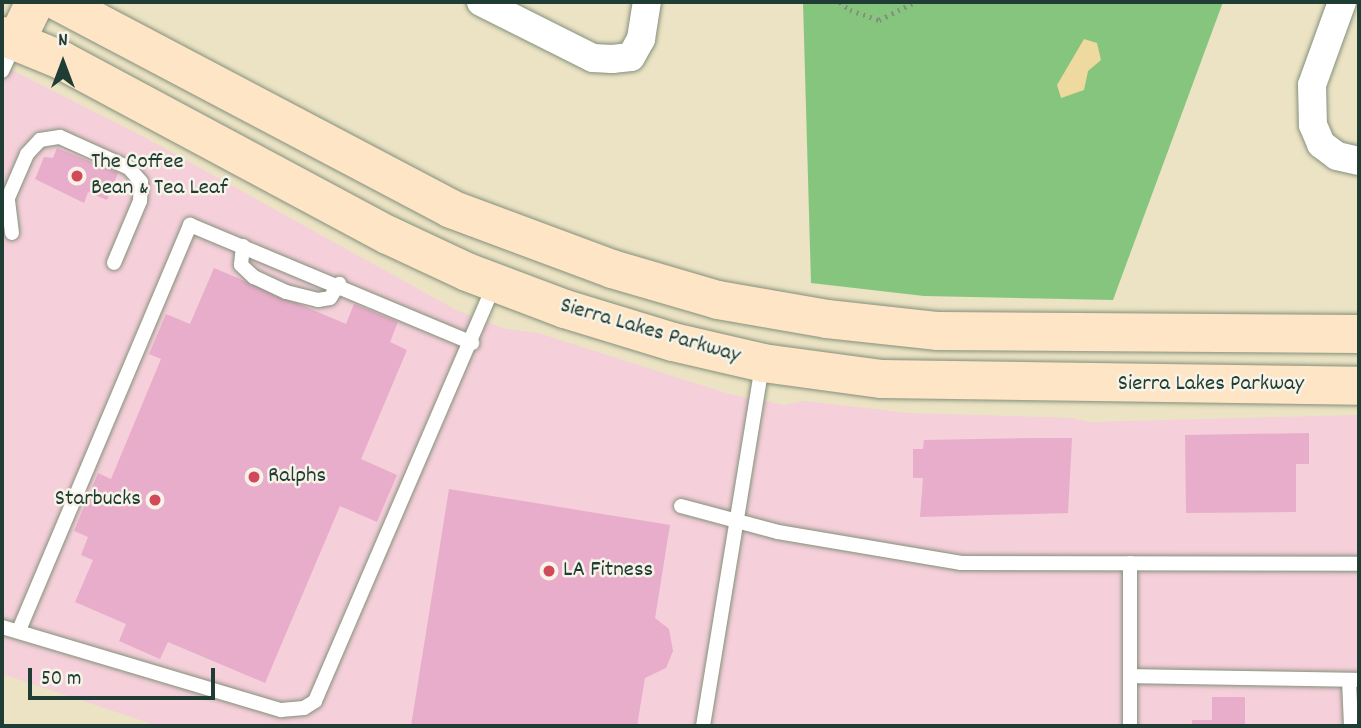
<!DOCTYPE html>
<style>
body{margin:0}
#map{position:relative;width:1361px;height:728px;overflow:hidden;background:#ebe3c4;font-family:Dekko,sans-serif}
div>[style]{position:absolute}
.built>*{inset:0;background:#f5cfda}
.green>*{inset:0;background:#86c57d}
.sand>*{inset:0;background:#eeda9e}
.building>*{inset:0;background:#e8adca}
.path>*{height:4.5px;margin-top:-2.25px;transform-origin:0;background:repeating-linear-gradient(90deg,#85907c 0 2px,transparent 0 7px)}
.roads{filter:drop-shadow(0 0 2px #85907c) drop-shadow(0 0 2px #85907c)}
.lane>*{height:14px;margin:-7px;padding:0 7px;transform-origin:7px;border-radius:7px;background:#fff}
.street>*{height:28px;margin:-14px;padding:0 14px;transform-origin:14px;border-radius:14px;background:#fff}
.secondary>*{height:38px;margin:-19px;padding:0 19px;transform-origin:19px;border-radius:19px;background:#fde5c5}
.dots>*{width:19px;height:19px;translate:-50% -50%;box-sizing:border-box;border:4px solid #f7f3e8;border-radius:50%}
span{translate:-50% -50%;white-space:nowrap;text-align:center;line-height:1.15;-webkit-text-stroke:5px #f7f3e8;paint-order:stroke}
.poi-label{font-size:23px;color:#1f3d34}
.left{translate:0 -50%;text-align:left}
.right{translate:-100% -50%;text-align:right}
.street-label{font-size:23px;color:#1f3d34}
.frame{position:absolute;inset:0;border:4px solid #1f3d34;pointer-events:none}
.north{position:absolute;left:28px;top:28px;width:70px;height:70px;-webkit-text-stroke:5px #f7f3e8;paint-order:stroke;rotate:0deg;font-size:19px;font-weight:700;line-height:28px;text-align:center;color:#1f3d34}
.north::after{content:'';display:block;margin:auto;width:24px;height:32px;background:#1f3d34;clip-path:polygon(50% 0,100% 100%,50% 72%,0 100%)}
.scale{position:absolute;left:28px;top:668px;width:187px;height:32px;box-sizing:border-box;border:4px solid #1f3d34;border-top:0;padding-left:9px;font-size:21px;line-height:24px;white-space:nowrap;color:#1f3d34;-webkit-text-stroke:5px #f7f3e8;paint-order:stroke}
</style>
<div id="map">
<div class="built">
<i style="clip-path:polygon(2px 65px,144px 137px,458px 311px,506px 329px,538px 333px,729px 394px,784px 405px,805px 401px,908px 413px,1071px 418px,1090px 422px,1359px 415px,1359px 726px,158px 726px,2px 674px)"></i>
</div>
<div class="green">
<i style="clip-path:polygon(803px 2px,1223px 2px,1113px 300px,924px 296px,811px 283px)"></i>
</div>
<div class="sand">
<i style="clip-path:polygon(1084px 39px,1097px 43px,1101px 60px,1088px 71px,1084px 90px,1061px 98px,1057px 85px)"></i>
</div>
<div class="building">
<i style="clip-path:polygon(57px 148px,118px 173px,107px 200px,88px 192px,84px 203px,35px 179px,44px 157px,53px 158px)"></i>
<i style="clip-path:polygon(214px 268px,346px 324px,354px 304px,398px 322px,390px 342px,407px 350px,361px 459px,397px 475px,377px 522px,340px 506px,265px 683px,168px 642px,160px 659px,119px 641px,126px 624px,75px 602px,93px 560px,81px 555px,88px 537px,74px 531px,98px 473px,111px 479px,161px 359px,149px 354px,166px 314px,190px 324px)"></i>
<i style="clip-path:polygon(1309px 433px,1309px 464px,1296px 464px,1296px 512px,1186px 513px,1185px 435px)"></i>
<i style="clip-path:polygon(1030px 438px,1072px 438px,1068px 513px,920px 517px,923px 478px,913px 478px,913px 449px,923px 449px,924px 440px)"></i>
<i style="clip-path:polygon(449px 489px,670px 525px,655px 618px,669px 629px,673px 651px,666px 668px,645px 678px,637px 726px,411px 726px)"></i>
<i style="clip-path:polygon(1212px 697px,1245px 697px,1245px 726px,1192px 726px,1192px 720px,1212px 720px)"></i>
</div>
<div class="path">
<i style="left:840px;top:2px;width:13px;rotate:39deg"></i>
<i style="left:850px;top:10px;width:31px;rotate:19deg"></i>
<i style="left:879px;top:20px;width:40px;rotate:-26.6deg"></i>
</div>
<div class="roads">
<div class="lane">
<i style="left:2px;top:71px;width:31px;rotate:-65deg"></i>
<i style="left:12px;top:233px;width:35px;rotate:-97deg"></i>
<i style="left:8px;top:198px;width:48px;rotate:-66.6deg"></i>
<i style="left:27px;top:154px;width:19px;rotate:-47deg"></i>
<i style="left:40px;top:140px;width:20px;rotate:-9deg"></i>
<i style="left:60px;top:137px;width:76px;rotate:24.2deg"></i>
<i style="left:129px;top:168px;width:18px;rotate:49deg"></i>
<i style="left:141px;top:182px;width:19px;rotate:93deg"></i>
<i style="left:140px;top:201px;width:67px;rotate:112.8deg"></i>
<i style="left:243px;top:246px;width:19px;rotate:96deg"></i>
<i style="left:241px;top:265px;width:18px;rotate:43deg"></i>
<i style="left:254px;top:277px;width:35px;rotate:25deg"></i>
<i style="left:286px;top:292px;width:33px;rotate:14deg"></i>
<i style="left:318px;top:300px;width:12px;rotate:-9deg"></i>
<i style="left:330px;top:298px;width:17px;rotate:-57deg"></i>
<i style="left:681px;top:506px;width:100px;rotate:15deg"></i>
<i style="left:778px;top:532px;width:186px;rotate:9.6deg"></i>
<i style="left:961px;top:563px;width:398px;rotate:0.1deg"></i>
<i style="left:2px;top:627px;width:291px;rotate:16.6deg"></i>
<i style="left:281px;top:710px;width:23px;rotate:-5deg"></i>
<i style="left:304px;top:708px;width:13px;rotate:-32deg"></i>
<i style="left:315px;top:701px;width:454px;rotate:-66.7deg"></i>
<i style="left:19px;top:630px;width:440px;rotate:-67.1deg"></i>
<i style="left:190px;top:225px;width:306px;rotate:22.7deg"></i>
<i style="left:1130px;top:676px;width:229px;rotate:1deg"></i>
<i style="left:1349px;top:680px;width:46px;rotate:87.5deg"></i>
<i style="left:703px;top:726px;width:367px;rotate:-80.7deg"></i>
<i style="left:1130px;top:726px;width:163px;rotate:-90deg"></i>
</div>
<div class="street">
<i style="left:481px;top:2px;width:125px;rotate:26.6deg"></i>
<i style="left:593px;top:58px;width:19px;rotate:3deg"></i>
<i style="left:612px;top:59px;width:19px;rotate:-6deg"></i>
<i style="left:631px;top:57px;width:21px;rotate:-61deg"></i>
<i style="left:641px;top:39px;width:37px;rotate:-81deg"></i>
<i style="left:1342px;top:2px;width:88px;rotate:109.9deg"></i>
<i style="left:1312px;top:85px;width:40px;rotate:88.6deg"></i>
<i style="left:1313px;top:125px;width:21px;rotate:67deg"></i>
<i style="left:1321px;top:144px;width:20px;rotate:37deg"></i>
<i style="left:1337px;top:156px;width:23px;rotate:13deg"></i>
</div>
<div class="secondary">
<i style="left:59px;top:2px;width:443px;rotate:27.8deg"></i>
<i style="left:451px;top:209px;width:172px;rotate:20.4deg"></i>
<i style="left:612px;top:269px;width:110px;rotate:16.3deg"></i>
<i style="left:718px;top:300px;width:111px;rotate:9.9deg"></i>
<i style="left:827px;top:319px;width:112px;rotate:6.2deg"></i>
<i style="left:938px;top:331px;width:421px;rotate:0.4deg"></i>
<i style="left:2px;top:36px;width:64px;rotate:22.1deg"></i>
<i style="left:61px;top:60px;width:371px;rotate:28.2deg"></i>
<i style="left:388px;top:235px;width:87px;rotate:25.1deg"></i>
<i style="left:467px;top:272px;width:105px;rotate:20.7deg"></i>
<i style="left:565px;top:309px;width:113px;rotate:17deg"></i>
<i style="left:673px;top:342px;width:92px;rotate:13.1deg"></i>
<i style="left:763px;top:363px;width:120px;rotate:7.7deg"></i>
<i style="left:882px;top:379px;width:477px;rotate:0.8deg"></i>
<i style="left:16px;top:41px;width:43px;rotate:-64deg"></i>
</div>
</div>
<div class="dots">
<i style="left:77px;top:176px;background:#d1495b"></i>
<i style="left:254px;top:477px;background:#d1495b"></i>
<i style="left:155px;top:500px;background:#d1495b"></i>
<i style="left:549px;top:571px;background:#d1495b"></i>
</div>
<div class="poi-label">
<span class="left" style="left:91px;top:176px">The Coffee<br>Bean &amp; Tea Leaf</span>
<span class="left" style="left:268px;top:477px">Ralphs</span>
<span class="right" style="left:141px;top:500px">Starbucks</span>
<span class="left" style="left:563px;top:571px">LA Fitness</span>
</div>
<div class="street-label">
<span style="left:650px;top:332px;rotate:16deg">Sierra Lakes Parkway</span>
<span style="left:1211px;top:385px">Sierra Lakes Parkway</span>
</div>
<div class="frame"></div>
<div class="north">N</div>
<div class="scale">50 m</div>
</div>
